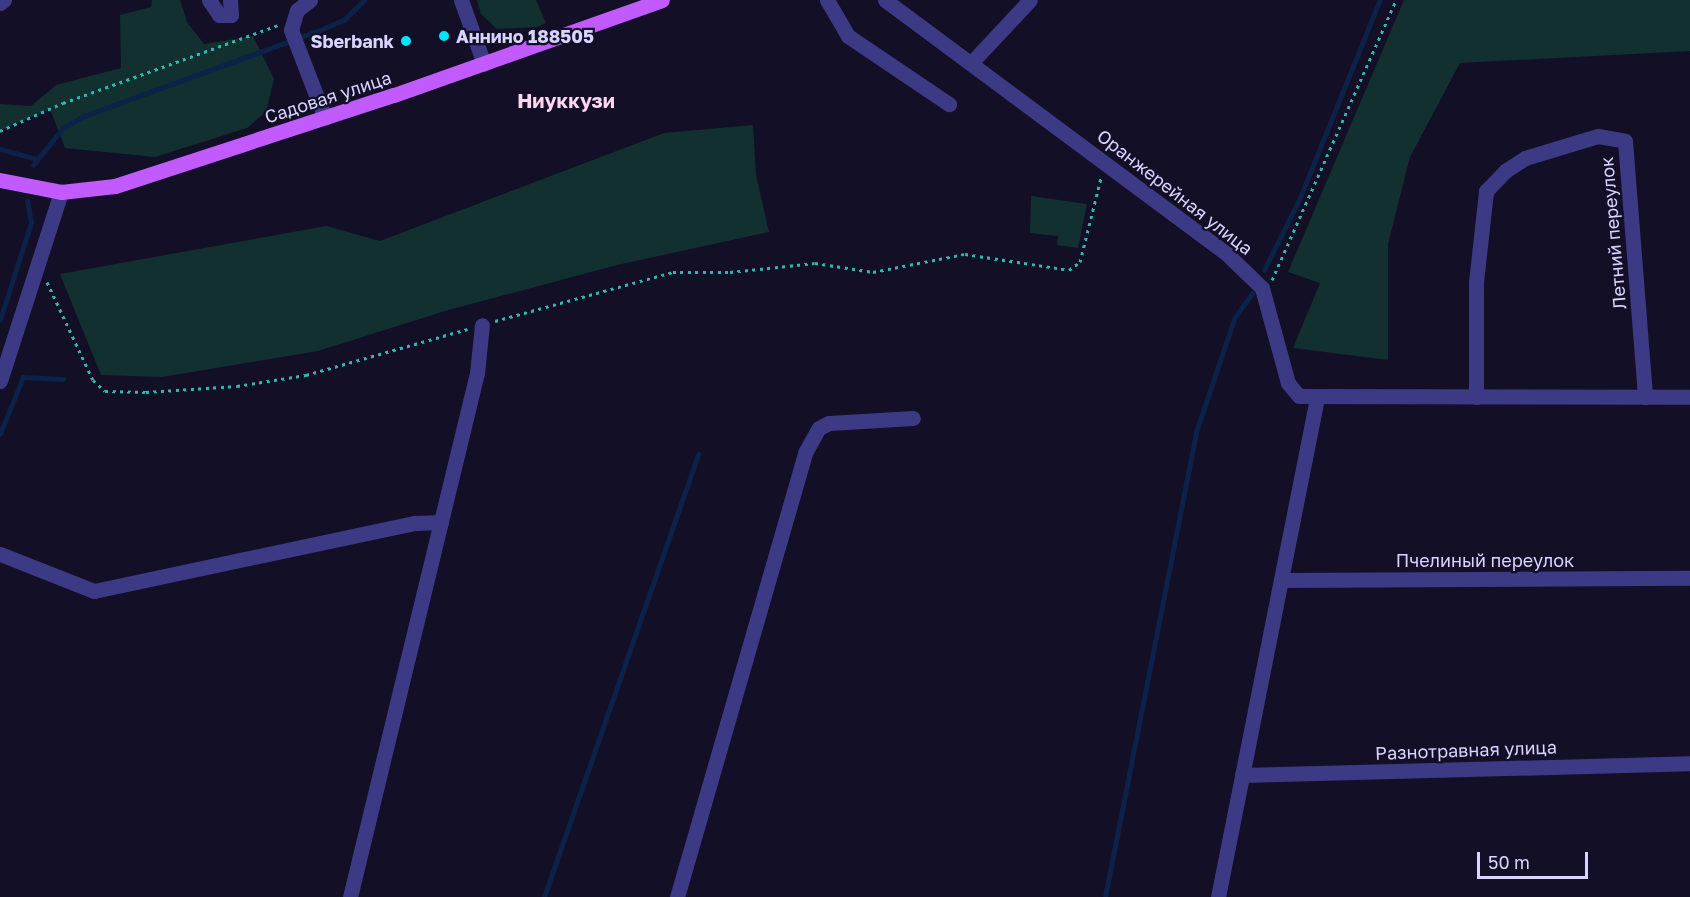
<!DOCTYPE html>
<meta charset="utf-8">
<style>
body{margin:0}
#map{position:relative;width:1690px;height:897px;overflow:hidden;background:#130f26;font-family:"Golos Text",sans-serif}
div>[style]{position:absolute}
.green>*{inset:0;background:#12302f}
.stream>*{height:4.5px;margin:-2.25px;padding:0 2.25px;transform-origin:2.25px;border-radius:2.25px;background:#0c2248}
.path>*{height:3px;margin-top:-1.5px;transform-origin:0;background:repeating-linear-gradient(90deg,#2fb8b0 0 3px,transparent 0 7.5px)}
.minor>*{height:15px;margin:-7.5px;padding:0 7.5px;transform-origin:7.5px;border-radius:7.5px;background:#3d3a85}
.major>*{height:15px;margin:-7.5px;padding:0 7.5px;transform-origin:7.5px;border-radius:7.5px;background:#c25bff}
.dots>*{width:16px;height:16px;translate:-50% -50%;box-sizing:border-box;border:3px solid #130f26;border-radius:50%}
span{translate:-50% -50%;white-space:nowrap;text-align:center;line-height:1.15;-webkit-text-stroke:4.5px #130f26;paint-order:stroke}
.poi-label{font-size:18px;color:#d9d4ff;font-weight:700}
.left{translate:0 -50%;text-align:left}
.right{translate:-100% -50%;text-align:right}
.street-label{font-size:18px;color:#d9d4ff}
.neighbourhood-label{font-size:20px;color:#ffd6f0;font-weight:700}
.scale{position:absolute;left:1477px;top:852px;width:111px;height:27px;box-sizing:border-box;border:3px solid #d9d4ff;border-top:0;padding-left:8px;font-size:18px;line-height:21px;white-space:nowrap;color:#d9d4ff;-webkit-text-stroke:4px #130f26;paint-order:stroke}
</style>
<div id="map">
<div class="green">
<i style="clip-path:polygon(152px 0,180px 0,187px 22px,204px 44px,253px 36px,274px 79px,266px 112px,247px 128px,155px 157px,65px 148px,50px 109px,0 131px,0 104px,31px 106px,56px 85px,121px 68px,120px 15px,151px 7px)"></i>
<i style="clip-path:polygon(477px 0,536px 0,546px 23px,537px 27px,497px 29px,481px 14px)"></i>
<i style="clip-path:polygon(1404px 0,1690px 0,1690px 51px,1460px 63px,1410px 157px,1388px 244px,1388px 360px,1293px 348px,1320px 283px,1288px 272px)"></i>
<i style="clip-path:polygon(753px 125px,756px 175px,769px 232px,617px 265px,445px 311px,318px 351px,162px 377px,101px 375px,60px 274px,326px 226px,380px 241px,664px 133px)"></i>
<i style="clip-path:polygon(1031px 196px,1087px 204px,1078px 248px,1057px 245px,1058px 236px,1030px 233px)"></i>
</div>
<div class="stream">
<i style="left:0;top:149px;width:38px;rotate:15deg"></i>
<i style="left:33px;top:165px;width:48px;rotate:-51deg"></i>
<i style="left:63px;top:128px;width:24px;rotate:-30deg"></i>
<i style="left:84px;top:116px;width:251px;rotate:-20deg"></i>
<i style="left:320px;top:30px;width:26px;rotate:-23deg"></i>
<i style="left:344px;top:20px;width:28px;rotate:-45deg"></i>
<i style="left:1264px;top:270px;width:78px;rotate:-63.4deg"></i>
<i style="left:1299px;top:200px;width:216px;rotate:-68deg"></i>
<i style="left:0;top:320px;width:102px;rotate:-72.3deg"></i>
<i style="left:31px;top:223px;width:22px;rotate:-100deg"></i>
<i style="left:0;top:434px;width:61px;rotate:-68deg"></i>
<i style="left:23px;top:377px;width:40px;rotate:2.9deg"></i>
<i style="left:544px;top:897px;width:469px;rotate:-70.8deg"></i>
<i style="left:1105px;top:897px;width:474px;rotate:-78.9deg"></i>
<i style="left:1196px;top:432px;width:121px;rotate:-71.3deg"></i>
<i style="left:1235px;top:317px;width:29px;rotate:-54deg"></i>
</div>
<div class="path">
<i style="left:0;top:131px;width:69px;rotate:-24deg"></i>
<i style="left:63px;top:103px;width:230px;rotate:-19.9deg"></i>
<i style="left:1272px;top:280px;width:306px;rotate:-66.1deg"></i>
<i style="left:47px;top:282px;width:108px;rotate:64.9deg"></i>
<i style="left:93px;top:380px;width:16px;rotate:43deg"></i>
<i style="left:105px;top:391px;width:41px;rotate:1.4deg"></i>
<i style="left:146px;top:392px;width:91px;rotate:-3.8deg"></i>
<i style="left:237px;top:386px;width:70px;rotate:-9.1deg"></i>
<i style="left:306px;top:375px;width:168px;rotate:-15.9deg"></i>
<i style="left:495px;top:321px;width:185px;rotate:-15.4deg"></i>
<i style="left:673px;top:272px;width:57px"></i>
<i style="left:730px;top:272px;width:85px;rotate:-6deg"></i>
<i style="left:815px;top:263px;width:59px;rotate:8.8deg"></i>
<i style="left:873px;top:272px;width:94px;rotate:-11.1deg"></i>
<i style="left:965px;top:254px;width:105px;rotate:8.7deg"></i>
<i style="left:1069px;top:270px;width:14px;rotate:-36deg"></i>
<i style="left:1080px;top:262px;width:87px;rotate:-76deg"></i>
</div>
<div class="minor">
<i style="left:209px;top:0;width:18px;rotate:56deg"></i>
<i style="left:219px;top:15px;width:12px"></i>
<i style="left:231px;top:15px;width:15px;rotate:-94deg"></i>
<i style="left:310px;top:0;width:16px;rotate:142deg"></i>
<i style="left:297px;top:10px;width:21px;rotate:107deg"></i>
<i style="left:291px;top:30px;width:94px;rotate:68.9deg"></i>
<i style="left:461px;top:0;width:68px;rotate:70.2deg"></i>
<i style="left:827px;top:0;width:42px;rotate:59.7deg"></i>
<i style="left:848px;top:36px;width:122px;rotate:34deg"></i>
<i style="left:885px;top:0;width:426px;rotate:36.6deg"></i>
<i style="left:1227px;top:254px;width:49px;rotate:44.2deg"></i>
<i style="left:1262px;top:288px;width:98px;rotate:74.7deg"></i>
<i style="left:1288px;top:383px;width:17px;rotate:50deg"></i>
<i style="left:1299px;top:396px;width:391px;rotate:0.1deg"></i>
<i style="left:0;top:3px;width:5px;rotate:-37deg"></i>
<i style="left:971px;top:63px;width:86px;rotate:-46.9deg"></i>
<i style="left:0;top:381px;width:199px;rotate:-72.1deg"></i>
<i style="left:1476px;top:397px;width:115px;rotate:-90deg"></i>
<i style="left:1476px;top:282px;width:92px;rotate:-83.7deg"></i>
<i style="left:1486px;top:191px;width:28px;rotate:-46deg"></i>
<i style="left:1505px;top:171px;width:24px;rotate:-33deg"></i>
<i style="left:1525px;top:158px;width:76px;rotate:-16.8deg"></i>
<i style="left:1598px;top:136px;width:27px;rotate:10deg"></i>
<i style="left:1625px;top:141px;width:257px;rotate:85.5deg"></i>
<i style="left:0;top:554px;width:101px;rotate:21.5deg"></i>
<i style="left:94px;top:591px;width:328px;rotate:-12deg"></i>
<i style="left:415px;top:523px;width:26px;rotate:-2deg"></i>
<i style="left:1281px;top:580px;width:409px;rotate:-0.3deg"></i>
<i style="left:1242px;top:775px;width:448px;rotate:-1.5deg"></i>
<i style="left:350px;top:897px;width:539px;rotate:-76.38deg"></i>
<i style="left:477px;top:373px;width:48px;rotate:-84.1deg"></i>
<i style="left:677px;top:897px;width:464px;rotate:-73.9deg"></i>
<i style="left:806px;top:451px;width:26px;rotate:-61deg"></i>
<i style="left:819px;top:428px;width:11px;rotate:-27deg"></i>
<i style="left:829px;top:423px;width:84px;rotate:-3.4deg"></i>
<i style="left:1218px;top:897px;width:509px;rotate:-78.78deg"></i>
</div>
<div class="major">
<i style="left:0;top:180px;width:62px;rotate:11.1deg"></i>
<i style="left:61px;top:192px;width:54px;rotate:-6.3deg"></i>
<i style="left:115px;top:186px;width:293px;rotate:-18.1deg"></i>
<i style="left:394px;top:95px;width:284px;rotate:-19.5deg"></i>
</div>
<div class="dots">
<i style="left:444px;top:36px;background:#00e5ff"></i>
<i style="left:406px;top:41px;background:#00e5ff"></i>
</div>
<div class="poi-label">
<span class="left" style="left:456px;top:36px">Аннино 188505</span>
<span class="right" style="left:394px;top:41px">Sberbank</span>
</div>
<div class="street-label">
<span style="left:328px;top:97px;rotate:-18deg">Садовая улица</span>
<span style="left:1175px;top:192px;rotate:38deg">Оранжерейная улица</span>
<span style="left:1613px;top:233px;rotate:-95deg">Летний переулок</span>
<span style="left:1485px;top:560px">Пчелиный переулок</span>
<span style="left:1466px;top:750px;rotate:-2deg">Разнотравная улица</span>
</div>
<div class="neighbourhood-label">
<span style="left:566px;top:100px">Ниуккузи</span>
</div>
<div class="scale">50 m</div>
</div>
